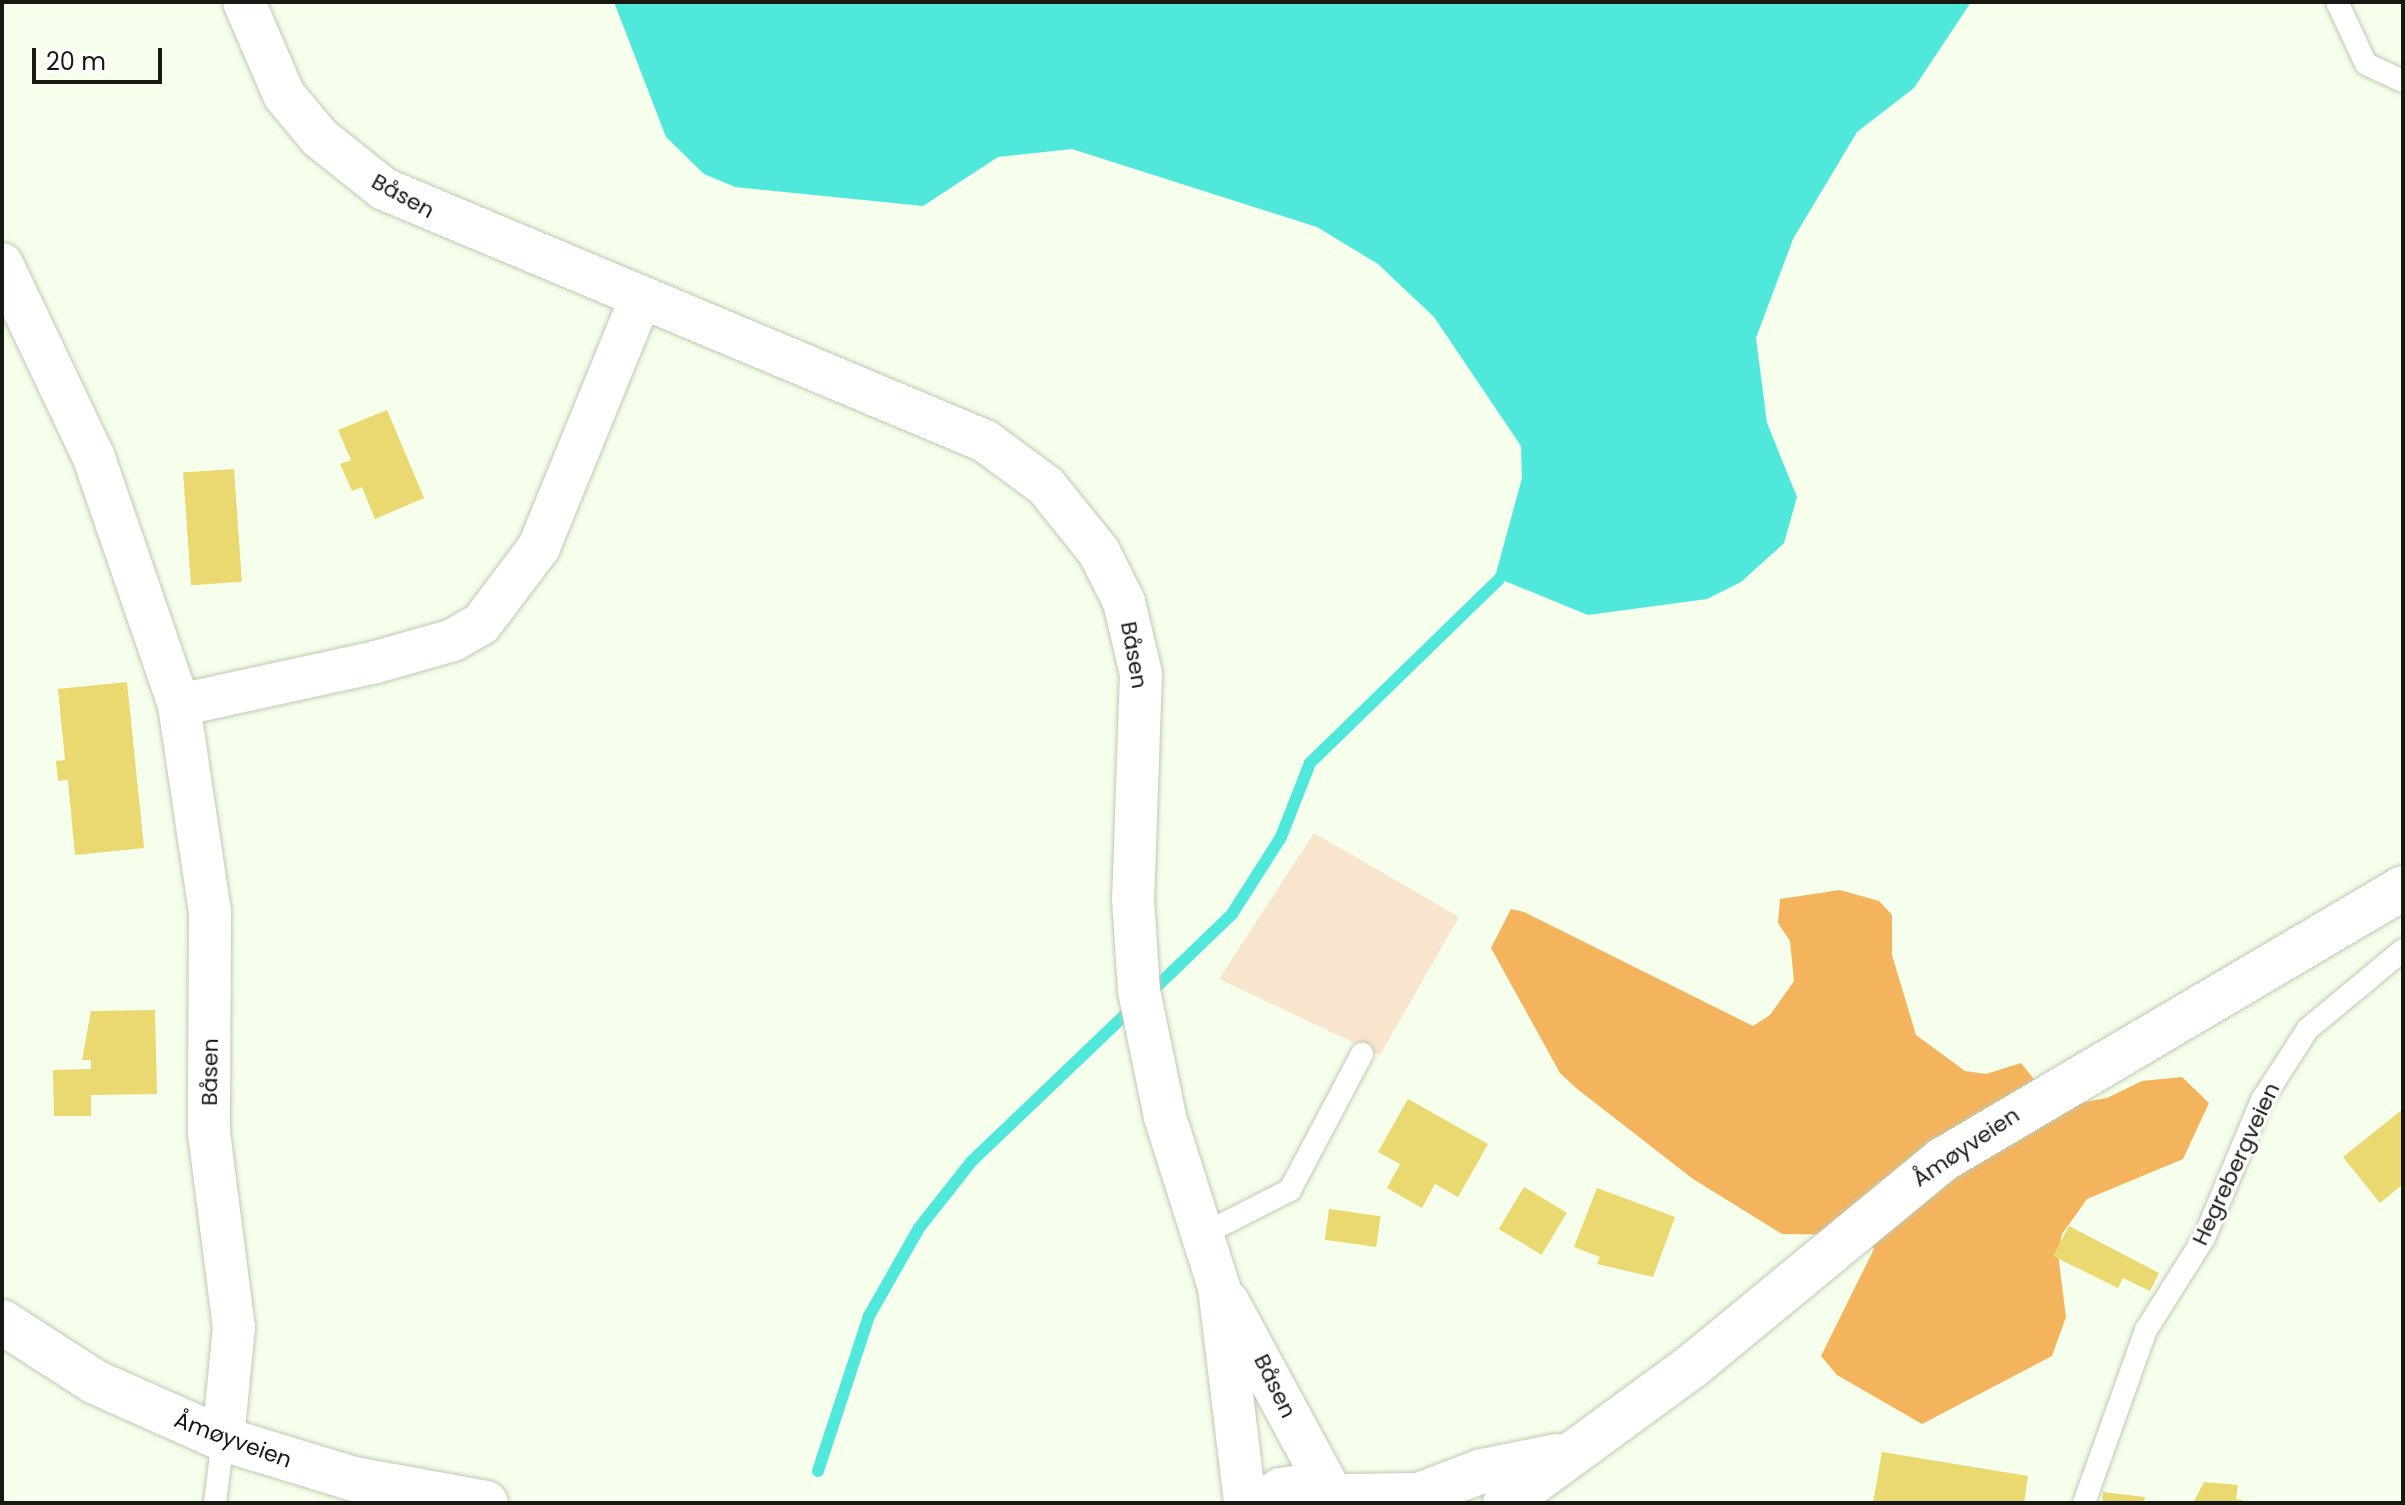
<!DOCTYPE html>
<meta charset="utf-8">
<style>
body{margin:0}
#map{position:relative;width:2405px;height:1505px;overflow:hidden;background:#f5ffeb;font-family:Poppins,sans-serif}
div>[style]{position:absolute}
.green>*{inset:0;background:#f9e4cd}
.forest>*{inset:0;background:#f4b35d}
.water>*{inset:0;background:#51e8dc}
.stream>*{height:12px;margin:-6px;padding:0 6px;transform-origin:6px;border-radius:6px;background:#51e8dc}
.building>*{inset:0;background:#ead970;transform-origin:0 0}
.roads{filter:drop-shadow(0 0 2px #becab3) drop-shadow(0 0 2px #becab3)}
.service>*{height:22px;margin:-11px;padding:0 11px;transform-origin:11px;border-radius:11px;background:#fff}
.minor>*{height:42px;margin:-21px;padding:0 21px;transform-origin:21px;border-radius:21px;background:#fff}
.secondary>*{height:44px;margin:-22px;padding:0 22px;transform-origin:22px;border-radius:22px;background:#fff}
span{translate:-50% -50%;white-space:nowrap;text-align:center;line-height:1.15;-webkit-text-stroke:6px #fff;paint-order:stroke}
.street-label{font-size:22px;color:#151911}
.frame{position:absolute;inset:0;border:4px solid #151911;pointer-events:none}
.scale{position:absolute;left:32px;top:48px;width:130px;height:36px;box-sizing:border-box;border:4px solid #151911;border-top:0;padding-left:10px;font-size:24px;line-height:28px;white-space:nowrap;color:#151911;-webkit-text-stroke:6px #fff;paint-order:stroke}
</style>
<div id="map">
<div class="green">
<i style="clip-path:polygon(1314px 833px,1459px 917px,1380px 1055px,1219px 979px)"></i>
</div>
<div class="forest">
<i style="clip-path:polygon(1840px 890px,1879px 901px,1892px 915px,1892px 955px,1916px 1035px,1965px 1071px,1986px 1074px,2021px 1063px,2045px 1093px,2067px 1105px,2107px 1098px,2142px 1081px,2182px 1077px,2209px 1103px,2183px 1159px,2087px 1199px,2062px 1234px,2058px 1254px,2066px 1317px,2052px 1356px,1922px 1424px,1837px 1375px,1821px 1356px,1874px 1249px,1861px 1235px,1782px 1234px,1693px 1179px,1576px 1088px,1560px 1073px,1491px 948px,1511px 909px,1524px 912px,1753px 1026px,1770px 1015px,1794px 981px,1790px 941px,1778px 923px,1780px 899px)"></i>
</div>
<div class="water">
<i style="clip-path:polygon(614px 2px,1971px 2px,1914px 88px,1857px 132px,1793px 239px,1756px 338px,1767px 423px,1797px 497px,1784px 543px,1741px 582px,1707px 599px,1588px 615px,1495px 577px,1522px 478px,1521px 446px,1434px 317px,1378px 264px,1317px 227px,1072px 149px,998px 157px,923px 206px,735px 187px,704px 174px,666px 137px)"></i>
</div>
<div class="stream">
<i style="left:1149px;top:994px;width:115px;rotate:-43.9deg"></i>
<i style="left:1232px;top:914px;width:91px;rotate:-57.5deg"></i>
<i style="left:1281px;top:837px;width:79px;rotate:-68.6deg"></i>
<i style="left:1310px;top:763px;width:264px;rotate:-44.2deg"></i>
<i style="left:818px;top:1471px;width:163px;rotate:-71.8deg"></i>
<i style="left:869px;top:1316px;width:101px;rotate:-60.4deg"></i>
<i style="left:919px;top:1228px;width:85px;rotate:-51.7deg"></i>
<i style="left:972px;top:1161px;width:226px;rotate:-43.7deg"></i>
</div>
<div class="building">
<i style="clip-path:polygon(387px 410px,424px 498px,375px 519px,362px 487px,352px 491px,340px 464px,351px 460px,338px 430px)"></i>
<i style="left:234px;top:469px;width:113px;height:51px;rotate:86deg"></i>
<i style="clip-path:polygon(127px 682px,144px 848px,75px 855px,68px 780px,58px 781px,56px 761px,65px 760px,58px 689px)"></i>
<i style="clip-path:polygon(155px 1010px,157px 1094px,91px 1095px,91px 1116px,54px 1116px,53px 1070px,91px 1069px,91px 1060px,82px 1060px,91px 1011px)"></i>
<i style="clip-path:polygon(1408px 1099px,1488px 1144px,1458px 1197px,1435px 1184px,1422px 1208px,1387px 1188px,1400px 1164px,1378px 1152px)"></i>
<i style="clip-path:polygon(2403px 1109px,2403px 1184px,2380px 1203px,2343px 1157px)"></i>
<i style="left:1524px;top:1187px;width:50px;height:49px;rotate:31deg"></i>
<i style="clip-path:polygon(1597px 1188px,1675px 1217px,1653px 1277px,1597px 1264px,1600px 1257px,1574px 1247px)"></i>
<i style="left:1329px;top:1209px;width:52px;height:31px;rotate:8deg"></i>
<i style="clip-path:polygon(2069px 1226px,2159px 1273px,2150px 1291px,2123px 1278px,2118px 1288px,2053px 1256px)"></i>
<i style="clip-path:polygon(1882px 1452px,2028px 1476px,2024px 1503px,1873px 1503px)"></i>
<i style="clip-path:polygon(2204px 1482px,2238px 1485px,2236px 1499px,2256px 1503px,2193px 1503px)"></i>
<i style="clip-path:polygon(2103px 1492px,2145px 1497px,2144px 1503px,2102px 1503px)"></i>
</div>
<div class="roads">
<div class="service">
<i style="left:2337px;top:2px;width:68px;rotate:64.9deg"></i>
<i style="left:2366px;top:64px;width:41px;rotate:24.7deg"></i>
<i style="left:1202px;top:1235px;width:99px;rotate:-27.1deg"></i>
<i style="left:1290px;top:1190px;width:154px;rotate:-62.1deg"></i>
<i style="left:215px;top:1503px;width:64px;rotate:-82.9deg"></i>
<i style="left:2084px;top:1503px;width:184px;rotate:-70.3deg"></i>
<i style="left:2146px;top:1330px;width:109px;rotate:-57.8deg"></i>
<i style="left:2204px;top:1238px;width:150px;rotate:-67.2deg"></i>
<i style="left:2262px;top:1100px;width:85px;rotate:-57.1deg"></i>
<i style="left:2308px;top:1029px;width:124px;rotate:-39.7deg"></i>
</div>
<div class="minor">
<i style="left:244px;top:2px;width:101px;rotate:66.7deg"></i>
<i style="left:284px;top:95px;width:56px;rotate:50.1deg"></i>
<i style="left:320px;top:138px;width:82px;rotate:38.6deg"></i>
<i style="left:384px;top:189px;width:652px;rotate:22.75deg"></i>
<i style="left:985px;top:441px;width:76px;rotate:36.4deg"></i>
<i style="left:1046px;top:486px;width:85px;rotate:51.2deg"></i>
<i style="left:1099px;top:552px;width:56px;rotate:63.4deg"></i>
<i style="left:1124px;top:602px;width:74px;rotate:76.7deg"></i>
<i style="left:1141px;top:674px;width:224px;rotate:92deg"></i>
<i style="left:1133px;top:898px;width:93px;rotate:86.3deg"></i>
<i style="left:1139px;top:991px;width:129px;rotate:78.3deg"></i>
<i style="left:1165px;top:1117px;width:178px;rotate:72.4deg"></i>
<i style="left:1219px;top:1287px;width:218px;rotate:83.1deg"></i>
<i style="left:2px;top:264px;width:215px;rotate:64.6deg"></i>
<i style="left:94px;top:458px;width:261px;rotate:71deg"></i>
<i style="left:179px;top:705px;width:210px;rotate:81.5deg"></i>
<i style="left:210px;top:913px;width:220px;rotate:90.3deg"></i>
<i style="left:209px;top:1133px;width:196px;rotate:82.7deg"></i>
<i style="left:234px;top:1327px;width:113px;rotate:95.6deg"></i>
<i style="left:179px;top:705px;width:202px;rotate:-12.3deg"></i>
<i style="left:376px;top:662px;width:80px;rotate:-15.9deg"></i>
<i style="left:453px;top:640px;width:32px;rotate:-30deg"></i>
<i style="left:481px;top:624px;width:96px;rotate:-53deg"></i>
<i style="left:539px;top:547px;width:270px;rotate:-67.8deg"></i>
<i style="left:1228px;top:1302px;width:210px;rotate:61.6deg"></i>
</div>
<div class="secondary">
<i style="left:2px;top:1322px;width:111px;rotate:32.8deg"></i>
<i style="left:95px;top:1382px;width:140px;rotate:24deg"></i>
<i style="left:223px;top:1439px;width:137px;rotate:17deg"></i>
<i style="left:354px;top:1479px;width:134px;rotate:10.3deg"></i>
<i style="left:1347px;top:1496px;width:72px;rotate:-0.8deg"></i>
<i style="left:1419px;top:1495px;width:67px;rotate:-20.9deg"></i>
<i style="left:1482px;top:1471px;width:76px;rotate:-11.3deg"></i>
<i style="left:1261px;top:1503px;width:24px;rotate:-33deg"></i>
<i style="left:1281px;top:1490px;width:31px;rotate:-9deg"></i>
<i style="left:1312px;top:1485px;width:47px;rotate:22.7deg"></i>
<i style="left:1505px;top:1503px;width:230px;rotate:-36.2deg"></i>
<i style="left:1691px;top:1367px;width:325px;rotate:-39.5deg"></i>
<i style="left:1942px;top:1160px;width:535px;rotate:-30.54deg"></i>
</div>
</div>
<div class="street-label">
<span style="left:403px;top:196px;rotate:29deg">Båsen</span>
<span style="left:1134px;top:655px;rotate:80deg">Båsen</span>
<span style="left:210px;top:1072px;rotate:-89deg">Båsen</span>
<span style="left:1966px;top:1147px;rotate:-34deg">Åmøyveien</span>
<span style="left:2236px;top:1164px;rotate:-65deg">Hegrebergveien</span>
<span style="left:1275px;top:1386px;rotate:64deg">Båsen</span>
<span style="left:233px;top:1440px;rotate:20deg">Åmøyveien</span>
</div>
<div class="frame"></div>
<div class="scale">20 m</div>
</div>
